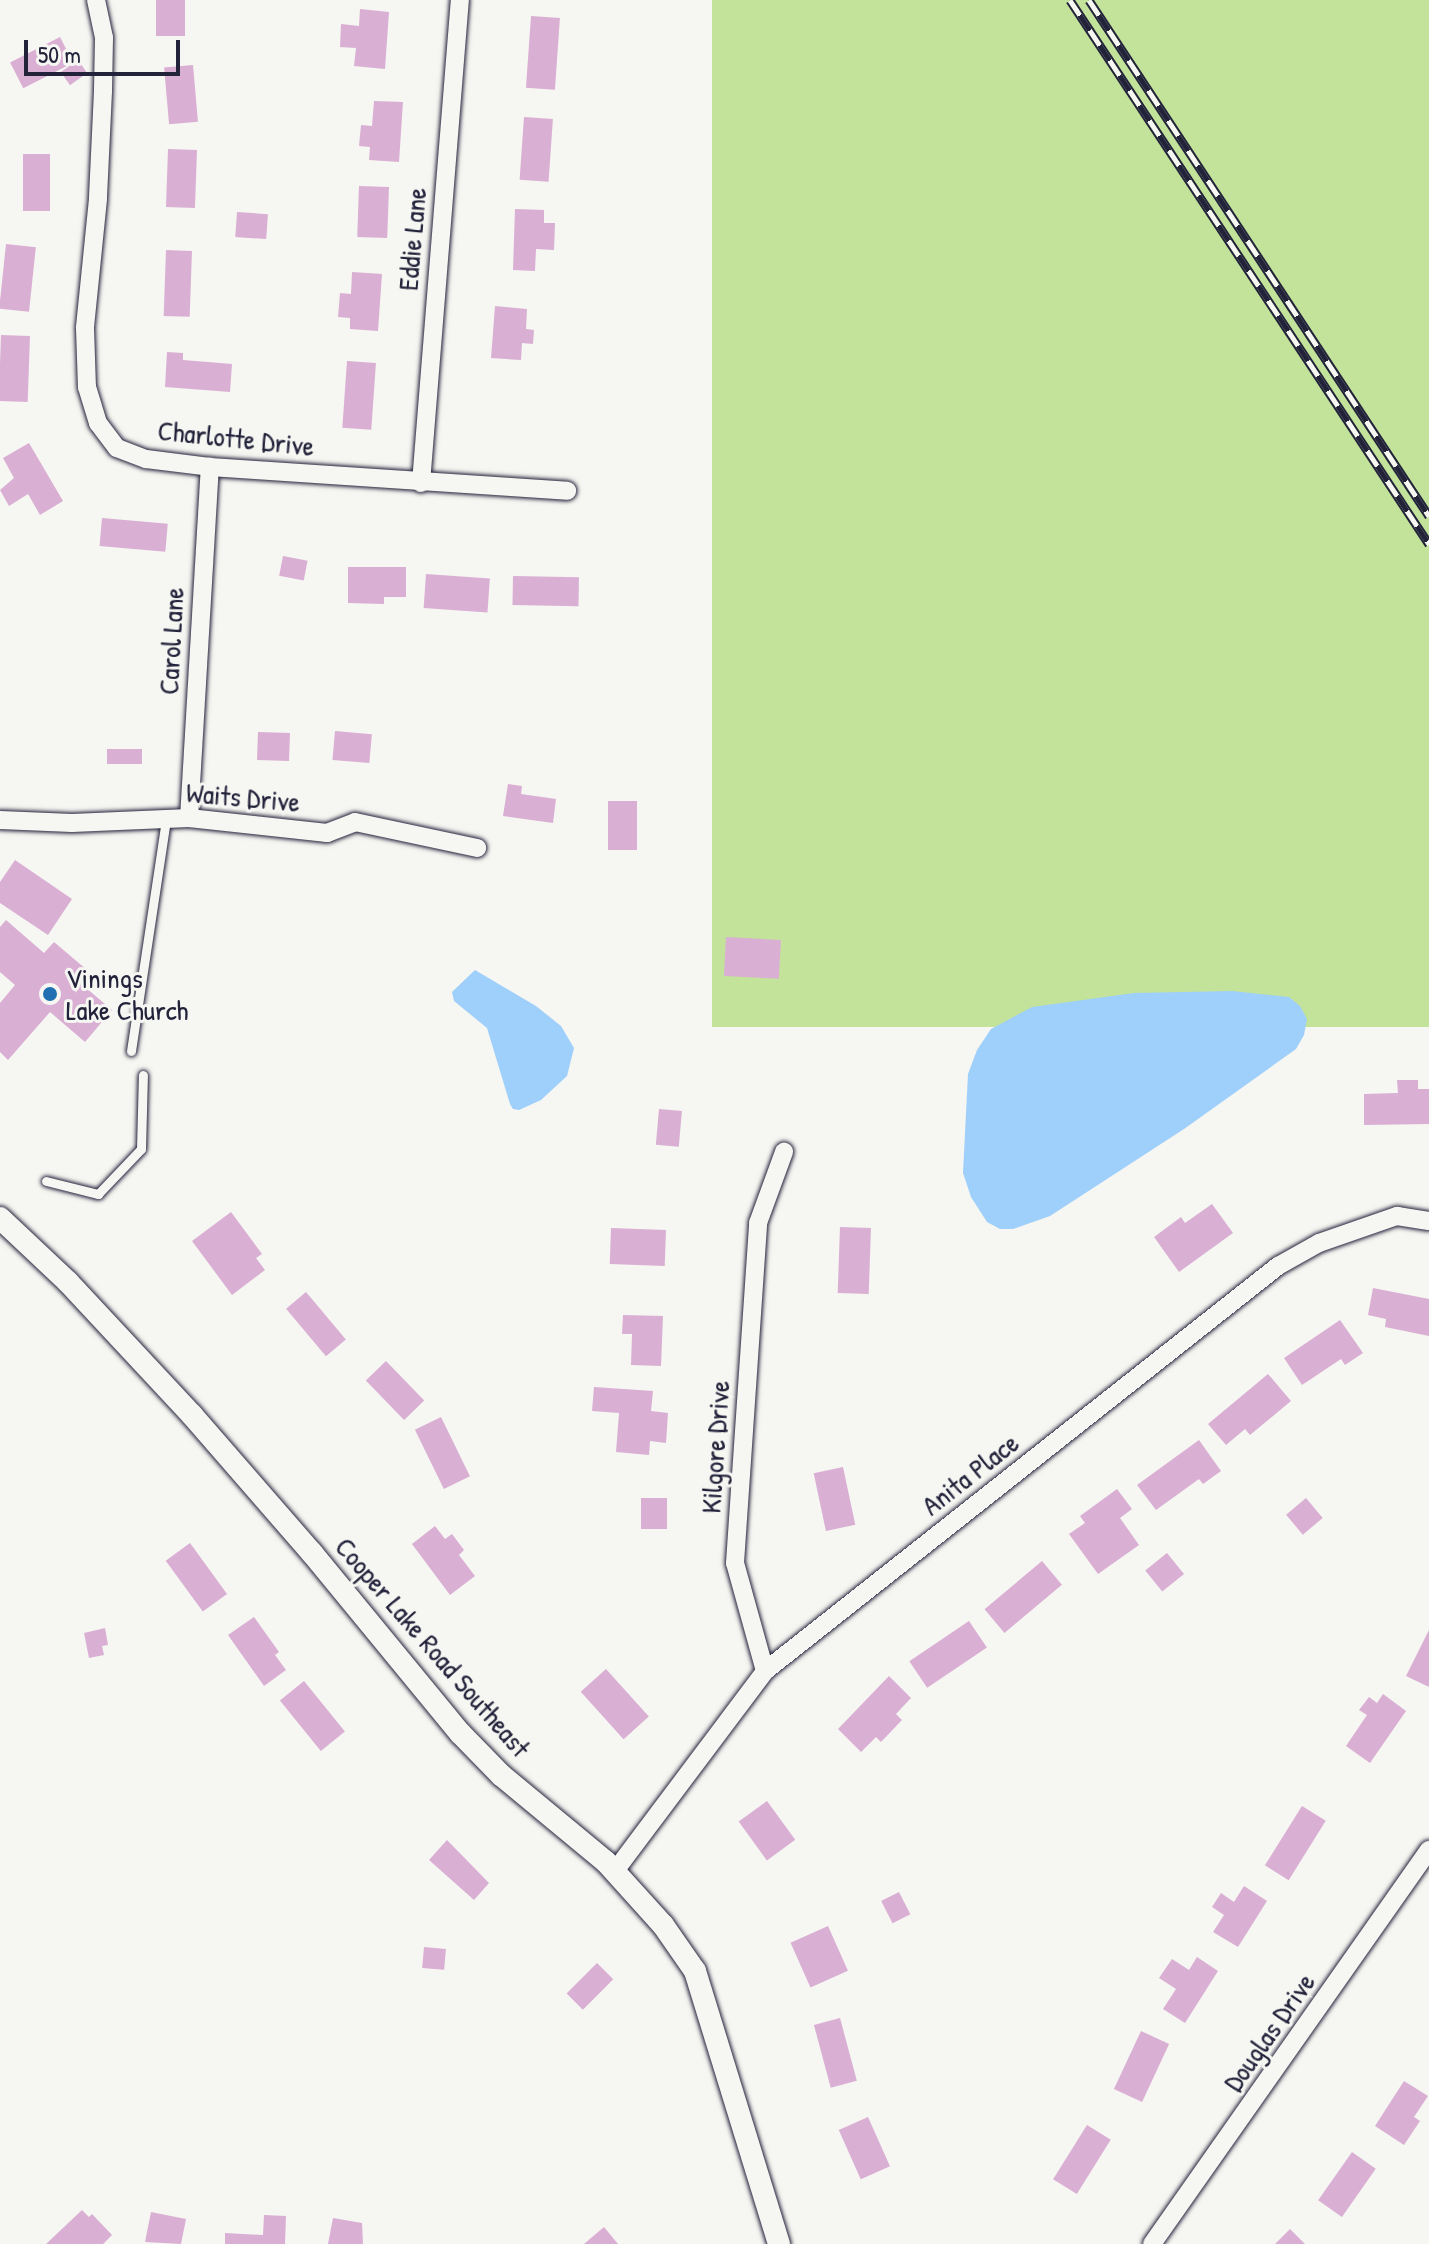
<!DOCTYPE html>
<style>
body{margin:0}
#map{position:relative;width:1429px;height:2244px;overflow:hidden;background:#f6f6f2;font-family:"Patrick Hand",sans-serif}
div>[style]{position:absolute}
.green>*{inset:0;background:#c3e39b;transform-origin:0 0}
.water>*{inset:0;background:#9fcffb}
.building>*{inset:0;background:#daafd4;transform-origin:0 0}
.roads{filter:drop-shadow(0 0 2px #22223b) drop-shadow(0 0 2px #22223b)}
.service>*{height:9px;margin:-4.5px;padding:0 4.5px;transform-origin:4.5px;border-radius:4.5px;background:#f6f6f2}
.minor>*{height:18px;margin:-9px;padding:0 9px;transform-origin:9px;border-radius:9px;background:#f6f6f2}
.tertiary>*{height:22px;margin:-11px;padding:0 11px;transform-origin:11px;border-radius:11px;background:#f6f6f2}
.rail>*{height:9px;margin-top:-4.5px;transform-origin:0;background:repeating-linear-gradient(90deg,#f6f6f2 0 18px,#22223b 0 36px);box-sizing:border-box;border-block:2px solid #22223b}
.dots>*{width:22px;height:22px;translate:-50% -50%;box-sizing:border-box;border:4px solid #f6f6f2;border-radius:50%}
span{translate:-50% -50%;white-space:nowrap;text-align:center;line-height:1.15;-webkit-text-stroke:6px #f6f6f2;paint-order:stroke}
.street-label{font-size:28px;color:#22223b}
.poi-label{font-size:28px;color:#22223b}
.left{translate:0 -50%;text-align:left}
.scale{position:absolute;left:24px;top:40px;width:156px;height:36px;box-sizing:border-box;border:4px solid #22223b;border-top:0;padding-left:10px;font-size:24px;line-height:28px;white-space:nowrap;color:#22223b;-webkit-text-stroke:6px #f6f6f2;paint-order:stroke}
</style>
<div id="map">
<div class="green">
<i style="left:712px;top:0;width:717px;height:1027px"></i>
</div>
<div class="water">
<i style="clip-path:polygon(475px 970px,536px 1006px,561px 1026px,574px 1048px,567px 1076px,541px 1100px,519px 1110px,513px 1109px,510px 1104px,487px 1028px,454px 1001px,452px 992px)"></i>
<i style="clip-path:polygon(1232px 991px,1289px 997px,1300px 1006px,1307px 1019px,1304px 1035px,1296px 1049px,1184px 1129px,1050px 1216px,1013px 1229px,1000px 1229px,987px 1222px,971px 1197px,963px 1173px,968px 1074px,977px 1050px,991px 1029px,1032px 1007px,1134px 993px)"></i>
</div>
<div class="building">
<i style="left:156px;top:0;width:29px;height:36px"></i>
<i style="clip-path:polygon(360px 9px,389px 12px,385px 69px,354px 66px,356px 48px,340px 47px,341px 24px,359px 26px)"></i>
<i style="left:531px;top:16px;width:29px;height:72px;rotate:4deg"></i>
<i style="left:60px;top:37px;width:29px;height:56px;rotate:63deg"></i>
<i style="left:78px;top:60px;width:16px;height:21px;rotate:55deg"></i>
<i style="left:193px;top:65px;width:57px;height:29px;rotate:85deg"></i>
<i style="clip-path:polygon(374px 101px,403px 102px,399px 162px,369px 160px,370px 147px,359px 146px,361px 125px,372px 126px)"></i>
<i style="left:524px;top:117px;width:29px;height:63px;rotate:4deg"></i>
<i style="left:168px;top:149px;width:29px;height:58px;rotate:2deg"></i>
<i style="left:23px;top:154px;width:27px;height:57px"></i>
<i style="left:359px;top:186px;width:30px;height:51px;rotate:2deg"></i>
<i style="clip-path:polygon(515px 209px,544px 210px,544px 223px,555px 223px,554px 250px,536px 249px,535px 271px,513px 270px)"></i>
<i style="left:237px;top:212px;width:31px;height:25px;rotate:4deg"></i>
<i style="left:6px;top:244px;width:30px;height:65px;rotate:6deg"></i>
<i style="left:166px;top:250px;width:26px;height:66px;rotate:2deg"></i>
<i style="clip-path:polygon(352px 272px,382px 274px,378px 331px,350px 329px,350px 318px,338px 317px,340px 293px,351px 294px)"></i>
<i style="clip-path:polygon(495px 306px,527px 309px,526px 329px,534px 330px,533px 344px,522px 343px,521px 360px,491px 358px)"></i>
<i style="left:1px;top:335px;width:29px;height:66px;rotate:2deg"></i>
<i style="clip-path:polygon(167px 352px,183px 353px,183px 360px,232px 364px,230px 392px,165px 387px)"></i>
<i style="left:347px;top:361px;width:29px;height:67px;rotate:4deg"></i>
<i style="clip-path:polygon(29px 443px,63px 501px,40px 515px,28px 494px,9px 506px,0 490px,14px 478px,3px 458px)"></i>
<i style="left:102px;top:518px;width:66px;height:28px;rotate:5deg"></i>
<i style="left:283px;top:556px;width:25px;height:20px;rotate:11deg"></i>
<i style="clip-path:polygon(348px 567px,406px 567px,406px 597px,384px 597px,384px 604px,348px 603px)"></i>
<i style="left:426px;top:574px;width:64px;height:34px;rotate:4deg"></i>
<i style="left:513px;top:576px;width:66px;height:29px;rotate:1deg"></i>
<i style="left:335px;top:731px;width:37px;height:29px;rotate:5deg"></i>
<i style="left:258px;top:732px;width:32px;height:28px;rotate:2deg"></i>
<i style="left:107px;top:749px;width:35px;height:15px"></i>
<i style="clip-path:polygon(508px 784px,522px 786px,521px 794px,556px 799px,553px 823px,503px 816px)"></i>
<i style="left:608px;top:801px;width:29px;height:49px"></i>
<i style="clip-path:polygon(15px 860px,72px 899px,48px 935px,0 903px,0 882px)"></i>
<i style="clip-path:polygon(6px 920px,44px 953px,54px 942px,87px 970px,78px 981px,112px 1010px,85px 1042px,50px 1012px,8px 1060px,0 1052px,0 1003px,15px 985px,0 972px,0 927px)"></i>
<i style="left:726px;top:937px;width:55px;height:39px;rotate:3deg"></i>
<i style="clip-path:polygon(1397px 1080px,1418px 1080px,1418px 1089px,1429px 1089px,1429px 1124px,1364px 1125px,1364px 1094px,1398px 1093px)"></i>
<i style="left:659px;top:1109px;width:23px;height:36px;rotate:5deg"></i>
<i style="clip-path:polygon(1212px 1204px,1233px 1233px,1179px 1272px,1154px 1237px,1181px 1217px,1185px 1223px)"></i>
<i style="clip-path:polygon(231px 1212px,262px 1254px,256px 1258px,265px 1270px,232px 1295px,192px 1241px)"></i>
<i style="left:840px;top:1227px;width:31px;height:66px;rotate:2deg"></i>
<i style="left:611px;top:1228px;width:55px;height:36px;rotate:2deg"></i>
<i style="clip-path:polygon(1373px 1288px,1429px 1299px,1429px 1336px,1385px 1327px,1386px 1319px,1368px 1315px)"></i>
<i style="left:306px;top:1292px;width:62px;height:26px;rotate:50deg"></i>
<i style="clip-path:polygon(623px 1315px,663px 1316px,661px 1366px,631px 1365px,632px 1334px,622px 1334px)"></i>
<i style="clip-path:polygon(1340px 1320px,1363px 1353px,1345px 1365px,1341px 1359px,1302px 1385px,1284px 1358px)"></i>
<i style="left:386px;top:1361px;width:55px;height:28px;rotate:46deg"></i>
<i style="clip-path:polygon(1268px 1374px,1291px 1401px,1250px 1435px,1245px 1429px,1226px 1445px,1208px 1424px)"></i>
<i style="clip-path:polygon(594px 1387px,653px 1391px,651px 1411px,668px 1413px,666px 1443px,650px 1441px,649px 1455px,616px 1452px,619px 1413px,592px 1411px)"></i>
<i style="left:441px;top:1417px;width:66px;height:29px;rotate:64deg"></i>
<i style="clip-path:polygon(1199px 1440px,1221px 1471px,1203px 1484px,1199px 1479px,1156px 1510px,1137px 1485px)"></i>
<i style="left:843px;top:1467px;width:59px;height:30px;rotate:78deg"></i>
<i style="clip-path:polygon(1117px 1489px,1132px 1509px,1120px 1518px,1139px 1545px,1098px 1574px,1069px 1534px,1085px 1523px,1080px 1516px)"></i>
<i style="left:641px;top:1498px;width:26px;height:31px"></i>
<i style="left:1306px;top:1498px;width:26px;height:26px;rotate:50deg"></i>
<i style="clip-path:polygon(435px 1526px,445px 1539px,452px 1534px,464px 1550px,459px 1555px,475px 1576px,450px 1595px,412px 1544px)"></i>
<i style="left:190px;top:1543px;width:63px;height:30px;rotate:54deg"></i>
<i style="left:1167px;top:1553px;width:27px;height:28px;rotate:51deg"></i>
<i style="left:1042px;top:1561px;width:31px;height:75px;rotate:50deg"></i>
<i style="clip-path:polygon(254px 1617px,279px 1652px,275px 1655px,286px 1670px,264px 1686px,228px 1635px)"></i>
<i style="left:969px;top:1621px;width:32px;height:72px;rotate:56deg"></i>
<i style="clip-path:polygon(105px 1628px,108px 1645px,102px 1646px,104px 1655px,89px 1658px,84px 1633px)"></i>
<i style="clip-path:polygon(1429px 1630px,1429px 1687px,1406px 1676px)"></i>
<i style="left:606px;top:1669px;width:64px;height:34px;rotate:48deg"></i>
<i style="clip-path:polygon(889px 1676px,911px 1698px,896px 1714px,902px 1720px,881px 1742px,876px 1737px,861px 1752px,838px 1729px)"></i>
<i style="left:304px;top:1681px;width:65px;height:31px;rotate:51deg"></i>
<i style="clip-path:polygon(1383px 1694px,1406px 1711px,1370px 1763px,1346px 1746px,1367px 1715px,1359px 1710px,1369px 1697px,1377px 1703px)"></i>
<i style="left:767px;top:1801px;width:48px;height:35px;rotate:54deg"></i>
<i style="left:1302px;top:1806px;width:28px;height:70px;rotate:32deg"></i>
<i style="clip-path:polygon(447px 1840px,489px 1883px,474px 1900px,429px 1860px)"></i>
<i style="clip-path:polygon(1244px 1886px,1267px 1901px,1238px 1947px,1213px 1932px,1224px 1915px,1212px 1907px,1221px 1893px,1234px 1902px)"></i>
<i style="left:899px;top:1892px;width:25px;height:20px;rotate:63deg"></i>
<i style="left:828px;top:1926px;width:49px;height:41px;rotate:66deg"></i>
<i style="left:424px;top:1947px;width:22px;height:21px;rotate:5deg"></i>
<i style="clip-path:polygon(1197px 1957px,1218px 1971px,1185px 2023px,1163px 2009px,1176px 1989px,1159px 1978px,1172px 1959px,1189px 1970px)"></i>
<i style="left:597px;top:1963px;width:23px;height:43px;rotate:45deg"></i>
<i style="left:840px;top:2018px;width:65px;height:27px;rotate:75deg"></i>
<i style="left:1141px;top:2031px;width:31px;height:64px;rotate:25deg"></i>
<i style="clip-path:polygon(1404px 2081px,1428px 2096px,1414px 2117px,1420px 2121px,1404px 2145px,1375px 2126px)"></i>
<i style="left:868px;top:2117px;width:54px;height:32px;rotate:66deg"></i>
<i style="left:1087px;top:2125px;width:28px;height:64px;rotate:32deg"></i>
<i style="left:1352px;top:2152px;width:29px;height:59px;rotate:35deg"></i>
<i style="clip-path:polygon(82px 2210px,89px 2217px,92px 2214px,112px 2235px,103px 2244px,46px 2244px)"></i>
<i style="clip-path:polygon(151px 2212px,186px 2219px,181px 2244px,145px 2242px)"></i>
<i style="clip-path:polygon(264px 2215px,286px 2216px,285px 2244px,225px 2244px,225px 2233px,263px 2235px)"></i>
<i style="clip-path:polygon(333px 2218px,362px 2223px,363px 2244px,328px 2244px)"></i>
<i style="clip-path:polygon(604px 2227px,618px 2244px,584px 2244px)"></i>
<i style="clip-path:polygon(1290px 2229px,1305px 2244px,1275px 2244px)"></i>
</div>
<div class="roads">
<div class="service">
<i style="left:131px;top:1051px;width:235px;rotate:-81.4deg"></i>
<i style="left:46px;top:1181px;width:54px;rotate:14deg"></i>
<i style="left:98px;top:1194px;width:62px;rotate:-46.3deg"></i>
<i style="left:141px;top:1149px;width:74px;rotate:-88.5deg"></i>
</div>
<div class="minor">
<i style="left:96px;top:0;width:39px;rotate:78deg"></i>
<i style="left:104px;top:38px;width:53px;rotate:91.1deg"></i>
<i style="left:103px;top:91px;width:108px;rotate:92.7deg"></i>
<i style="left:98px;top:199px;width:130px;rotate:95.8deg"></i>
<i style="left:85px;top:328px;width:59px;rotate:88.1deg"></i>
<i style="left:87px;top:387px;width:38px;rotate:73deg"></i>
<i style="left:98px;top:423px;width:31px;rotate:53deg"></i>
<i style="left:117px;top:448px;width:31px;rotate:21deg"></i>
<i style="left:146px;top:459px;width:64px;rotate:7.1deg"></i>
<i style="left:210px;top:467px;width:358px;rotate:3.8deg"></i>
<i style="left:421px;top:483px;width:485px;rotate:-85.4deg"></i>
<i style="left:189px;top:818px;width:352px;rotate:-86.6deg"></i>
<i style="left:0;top:820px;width:72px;rotate:2.4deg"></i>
<i style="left:72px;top:823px;width:117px;rotate:-2.4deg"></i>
<i style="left:189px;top:818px;width:139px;rotate:6.2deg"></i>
<i style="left:327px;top:833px;width:30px;rotate:-21deg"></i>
<i style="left:355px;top:822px;width:125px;rotate:12deg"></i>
<i style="left:765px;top:1671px;width:112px;rotate:-105.5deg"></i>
<i style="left:735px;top:1563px;width:341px;rotate:-86.1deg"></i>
<i style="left:758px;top:1223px;width:76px;rotate:-69.9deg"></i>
<i style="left:615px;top:1871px;width:250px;rotate:-53.1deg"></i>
<i style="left:765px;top:1671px;width:654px;rotate:-38.29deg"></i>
<i style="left:1278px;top:1266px;width:47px;rotate:-29.3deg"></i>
<i style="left:1319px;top:1243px;width:83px;rotate:-19.1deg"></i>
<i style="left:1397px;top:1216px;width:32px;rotate:9deg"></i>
<i style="left:1152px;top:2244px;width:482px;rotate:-54.9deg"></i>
</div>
<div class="tertiary">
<i style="left:0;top:1218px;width:93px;rotate:43.3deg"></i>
<i style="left:68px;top:1282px;width:182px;rotate:47deg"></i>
<i style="left:192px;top:1415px;width:183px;rotate:49deg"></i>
<i style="left:312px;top:1553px;width:233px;rotate:50.6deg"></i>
<i style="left:460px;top:1733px;width:59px;rotate:45.7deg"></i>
<i style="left:501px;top:1775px;width:136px;rotate:39.6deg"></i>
<i style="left:606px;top:1862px;width:85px;rotate:47.9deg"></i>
<i style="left:663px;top:1925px;width:56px;rotate:55.2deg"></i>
<i style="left:695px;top:1971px;width:286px;rotate:72.9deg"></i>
</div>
</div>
<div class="rail">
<i style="left:1070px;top:0;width:652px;rotate:56.58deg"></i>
<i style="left:1089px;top:0;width:618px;rotate:56.62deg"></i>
</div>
<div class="dots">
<i style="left:50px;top:994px;background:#1f6fb2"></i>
</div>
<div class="street-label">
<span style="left:412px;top:239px;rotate:-85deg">Eddie Lane</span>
<span style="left:236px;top:438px;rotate:6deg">Charlotte Drive</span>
<span style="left:171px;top:641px;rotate:-87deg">Carol Lane</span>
<span style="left:243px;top:797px;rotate:5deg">Waits Drive</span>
<span style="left:715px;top:1447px;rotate:-86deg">Kilgore Drive</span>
<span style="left:970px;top:1474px;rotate:-38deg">Anita Place</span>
<span style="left:433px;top:1647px;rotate:49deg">Cooper Lake Road Southeast</span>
<span style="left:1269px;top:2032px;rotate:-55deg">Douglas Drive</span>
</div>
<div class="poi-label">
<span class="left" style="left:66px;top:994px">Vinings<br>Lake Church</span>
</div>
<div class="scale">50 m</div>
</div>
